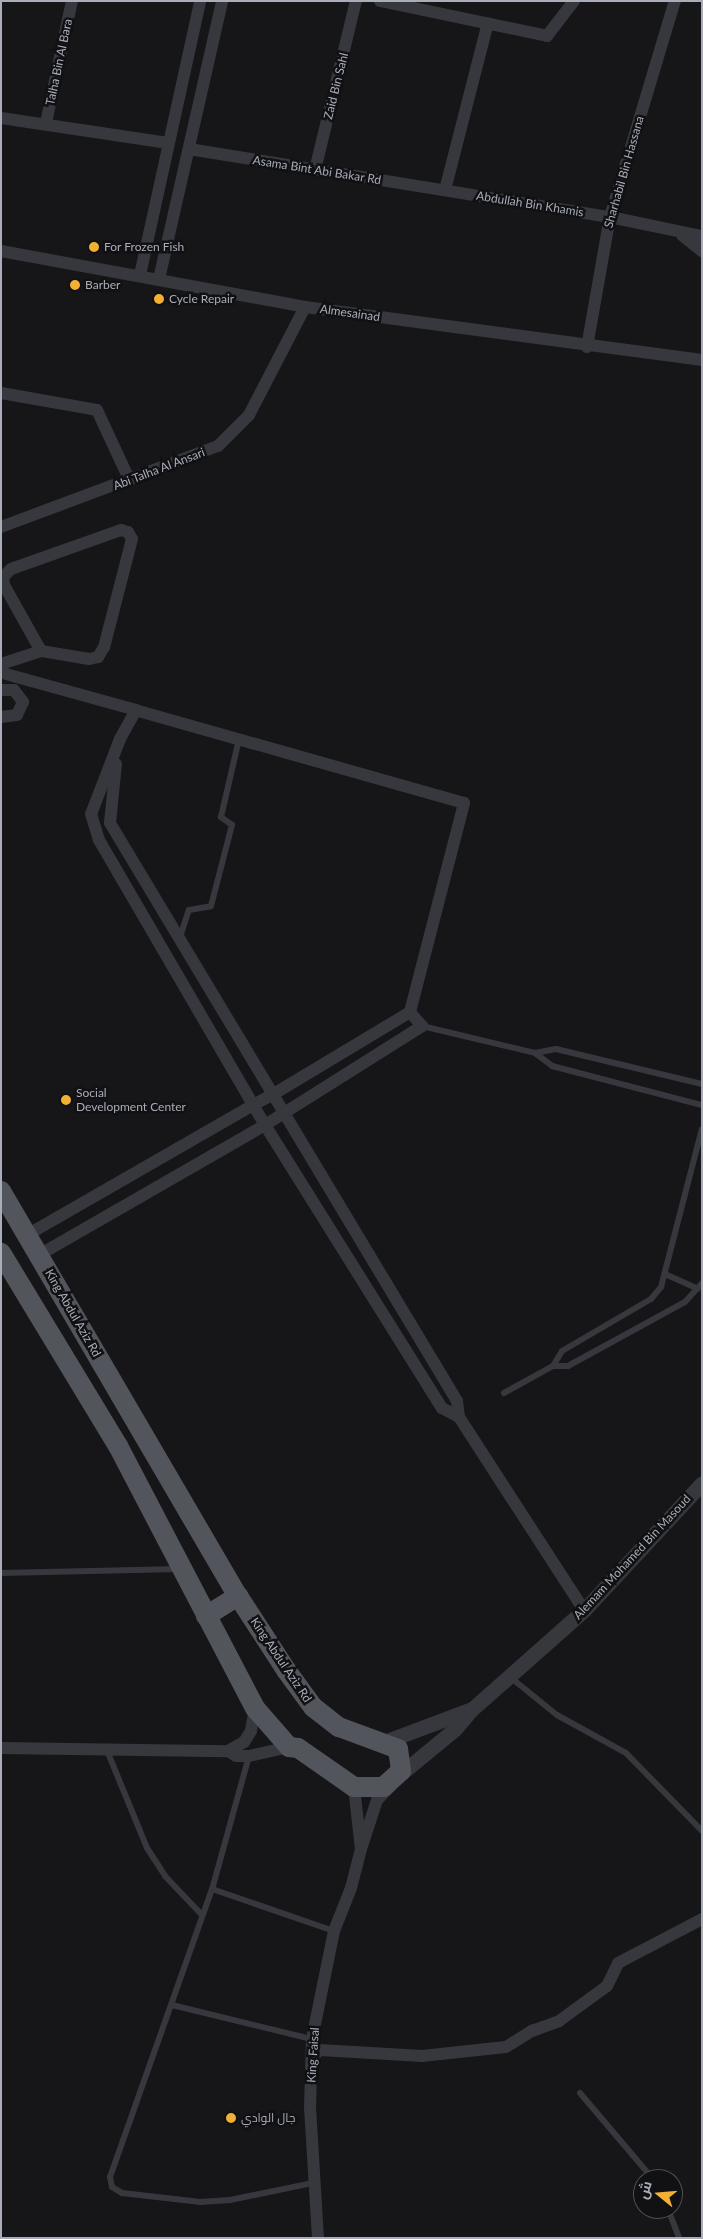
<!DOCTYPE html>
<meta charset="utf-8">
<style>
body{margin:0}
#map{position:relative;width:703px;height:2239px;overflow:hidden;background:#161618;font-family:Lato,Cairo,sans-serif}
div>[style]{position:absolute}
.service>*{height:6px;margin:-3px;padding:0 3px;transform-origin:3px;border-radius:3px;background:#37383d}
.minor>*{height:12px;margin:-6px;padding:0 6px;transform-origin:6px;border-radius:6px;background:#37383d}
.tertiary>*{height:15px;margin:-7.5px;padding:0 7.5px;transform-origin:7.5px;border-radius:7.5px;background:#37383d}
.primary>*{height:20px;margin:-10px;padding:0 10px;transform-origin:10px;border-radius:10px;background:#53555c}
.dots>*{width:14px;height:14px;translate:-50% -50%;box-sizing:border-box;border:2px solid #111113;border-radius:50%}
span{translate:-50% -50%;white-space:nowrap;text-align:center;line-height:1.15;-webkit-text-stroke:5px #111113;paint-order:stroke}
.street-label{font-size:12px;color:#a8adb8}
.poi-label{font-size:12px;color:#a8adb8}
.left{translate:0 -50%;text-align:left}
.frame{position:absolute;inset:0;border:2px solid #a8adb8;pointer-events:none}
.north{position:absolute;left:633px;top:2169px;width:50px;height:50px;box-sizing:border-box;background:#111113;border:1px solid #4d4f55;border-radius:50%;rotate:287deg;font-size:14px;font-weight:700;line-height:20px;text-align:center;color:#a8adb8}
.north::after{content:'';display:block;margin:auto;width:18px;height:22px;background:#f2b134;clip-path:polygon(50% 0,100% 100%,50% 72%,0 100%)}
</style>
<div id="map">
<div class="service">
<i style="left:180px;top:937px;width:28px;rotate:-72deg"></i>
<i style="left:189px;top:910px;width:22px;rotate:-10deg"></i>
<i style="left:211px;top:906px;width:84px;rotate:-75.5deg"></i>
<i style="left:232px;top:825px;width:14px;rotate:-144deg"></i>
<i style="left:221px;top:817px;width:80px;rotate:-77deg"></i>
<i style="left:422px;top:1026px;width:116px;rotate:13.4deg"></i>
<i style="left:535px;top:1053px;width:21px;rotate:37deg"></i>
<i style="left:552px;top:1066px;width:155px;rotate:14.6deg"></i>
<i style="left:535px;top:1053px;width:21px;rotate:-11deg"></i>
<i style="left:556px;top:1049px;width:150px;rotate:13.5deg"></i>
<i style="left:665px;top:1274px;width:36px;rotate:24deg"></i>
<i style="left:553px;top:1366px;width:17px;rotate:-59deg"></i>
<i style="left:562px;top:1351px;width:103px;rotate:-30.3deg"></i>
<i style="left:651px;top:1299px;width:16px;rotate:-50deg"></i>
<i style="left:661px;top:1287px;width:163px;rotate:-75.5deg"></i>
<i style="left:504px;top:1393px;width:56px;rotate:-28.9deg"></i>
<i style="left:553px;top:1366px;width:15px"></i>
<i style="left:568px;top:1366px;width:133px;rotate:-28.7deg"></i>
<i style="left:685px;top:1302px;width:25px;rotate:-48deg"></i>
<i style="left:1px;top:1573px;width:179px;rotate:-1.3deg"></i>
<i style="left:510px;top:1677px;width:60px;rotate:39deg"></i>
<i style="left:557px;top:1715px;width:79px;rotate:28.8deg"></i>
<i style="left:626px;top:1753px;width:109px;rotate:45.7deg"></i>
<i style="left:106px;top:1748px;width:108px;rotate:67.7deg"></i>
<i style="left:147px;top:1848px;width:33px;rotate:57deg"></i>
<i style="left:165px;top:1876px;width:52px;rotate:46.5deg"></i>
<i style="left:249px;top:1756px;width:138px;rotate:105.5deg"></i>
<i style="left:212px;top:1889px;width:306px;rotate:109.5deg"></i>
<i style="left:110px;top:2177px;width:10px;rotate:79deg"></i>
<i style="left:112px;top:2187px;width:12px;rotate:31deg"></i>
<i style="left:122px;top:2193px;width:79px;rotate:6.6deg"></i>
<i style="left:200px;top:2202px;width:30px;rotate:-4deg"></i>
<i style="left:230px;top:2200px;width:85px;rotate:-11.6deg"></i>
<i style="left:212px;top:1889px;width:129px;rotate:19deg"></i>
<i style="left:172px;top:2005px;width:144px;rotate:13.7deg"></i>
<i style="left:580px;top:2093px;width:113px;rotate:49.7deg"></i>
<i style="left:668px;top:2209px;width:31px;rotate:69deg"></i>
</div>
<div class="minor">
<i style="left:380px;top:1px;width:171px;rotate:11.8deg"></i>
<i style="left:547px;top:36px;width:44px;rotate:-52.4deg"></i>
<i style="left:1px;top:118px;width:169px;rotate:8.5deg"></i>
<i style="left:46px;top:123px;width:125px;rotate:-78deg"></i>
<i style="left:189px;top:149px;width:426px;rotate:9.2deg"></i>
<i style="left:610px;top:217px;width:94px;rotate:11.7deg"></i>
<i style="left:315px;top:170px;width:174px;rotate:-76.4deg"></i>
<i style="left:445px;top:190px;width:172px;rotate:-75.6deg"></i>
<i style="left:682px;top:235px;width:26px;rotate:39deg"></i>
<i style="left:1px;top:251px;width:309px;rotate:10.4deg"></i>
<i style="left:305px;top:307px;width:401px;rotate:7.6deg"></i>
<i style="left:140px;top:275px;width:280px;rotate:-77.6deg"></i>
<i style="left:159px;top:279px;width:285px;rotate:-77.2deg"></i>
<i style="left:587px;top:347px;width:132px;rotate:-80deg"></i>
<i style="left:610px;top:217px;width:226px;rotate:-73.3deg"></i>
<i style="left:1px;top:393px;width:97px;rotate:10deg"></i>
<i style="left:97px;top:410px;width:78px;rotate:65.1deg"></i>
<i style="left:1px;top:527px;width:232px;rotate:-20.5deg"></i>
<i style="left:218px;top:446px;width:44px;rotate:-45deg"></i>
<i style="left:249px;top:415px;width:122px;rotate:-62.6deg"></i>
<i style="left:1px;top:664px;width:42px;rotate:-18deg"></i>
<i style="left:41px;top:651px;width:76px;rotate:-119.3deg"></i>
<i style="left:4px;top:585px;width:8px;rotate:-97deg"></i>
<i style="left:3px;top:577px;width:11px;rotate:-45deg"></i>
<i style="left:11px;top:569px;width:117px;rotate:-19.5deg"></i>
<i style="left:121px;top:530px;width:7px;rotate:16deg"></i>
<i style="left:128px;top:532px;width:8px;rotate:60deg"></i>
<i style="left:132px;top:539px;width:112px;rotate:104.5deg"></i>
<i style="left:104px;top:647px;width:12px;rotate:121deg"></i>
<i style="left:98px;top:657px;width:9px;rotate:167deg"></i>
<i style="left:89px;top:659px;width:49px;rotate:-170.5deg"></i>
<i style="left:6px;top:674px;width:135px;rotate:15.5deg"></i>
<i style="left:1px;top:690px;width:13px"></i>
<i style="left:14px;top:690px;width:15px;rotate:53deg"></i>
<i style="left:23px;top:702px;width:14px;rotate:115deg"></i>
<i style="left:17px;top:715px;width:16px;rotate:173deg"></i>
<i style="left:116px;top:764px;width:59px;rotate:95.8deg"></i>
<i style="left:110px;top:823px;width:674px;rotate:59.02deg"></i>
<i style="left:457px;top:1401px;width:16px;rotate:83deg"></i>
<i style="left:459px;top:1417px;width:230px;rotate:57.1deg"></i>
<i style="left:27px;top:1235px;width:261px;rotate:-29.9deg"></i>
<i style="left:253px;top:1105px;width:21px;rotate:-28deg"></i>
<i style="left:272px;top:1095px;width:161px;rotate:-31deg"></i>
<i style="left:410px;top:1012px;width:216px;rotate:-75.5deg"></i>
<i style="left:464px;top:803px;width:341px;rotate:-164.2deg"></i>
<i style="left:136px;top:710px;width:33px;rotate:119deg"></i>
<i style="left:120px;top:739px;width:80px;rotate:111.1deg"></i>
<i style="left:91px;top:814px;width:27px;rotate:73deg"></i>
<i style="left:99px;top:840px;width:306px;rotate:59.8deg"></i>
<i style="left:253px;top:1105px;width:23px;rotate:59deg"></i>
<i style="left:265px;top:1125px;width:334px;rotate:58deg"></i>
<i style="left:442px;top:1408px;width:19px;rotate:28deg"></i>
<i style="left:39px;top:1255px;width:261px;rotate:-29.9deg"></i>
<i style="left:265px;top:1125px;width:186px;rotate:-32.2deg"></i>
<i style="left:422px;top:1026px;width:18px;rotate:-131deg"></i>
<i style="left:255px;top:1708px;width:23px;rotate:100deg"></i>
<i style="left:251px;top:1731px;width:13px;rotate:122deg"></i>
<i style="left:244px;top:1742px;width:18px;rotate:151deg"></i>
<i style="left:228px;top:1751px;width:9px;rotate:32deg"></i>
<i style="left:236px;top:1756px;width:13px"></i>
<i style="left:249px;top:1756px;width:41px;rotate:-12.7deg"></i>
<i style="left:1px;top:1748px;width:227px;rotate:0.8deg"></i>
<i style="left:354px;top:1787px;width:62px;rotate:83.6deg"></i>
<i style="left:361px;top:1849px;width:52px;rotate:-71.9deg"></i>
<i style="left:377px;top:1800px;width:20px;rotate:-45deg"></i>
<i style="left:312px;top:2057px;width:11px;rotate:-41deg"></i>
<i style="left:320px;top:2050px;width:102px;rotate:3.4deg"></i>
<i style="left:422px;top:2056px;width:84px;rotate:-6.1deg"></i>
<i style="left:506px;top:2047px;width:31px;rotate:-32deg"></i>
<i style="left:532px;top:2031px;width:29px;rotate:-20deg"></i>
<i style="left:559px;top:2021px;width:59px;rotate:-36.1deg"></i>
<i style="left:607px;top:1986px;width:25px;rotate:-64deg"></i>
<i style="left:618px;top:1963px;width:95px;rotate:-27.6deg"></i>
<i style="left:318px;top:2238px;width:129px;rotate:-93.5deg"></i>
<i style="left:310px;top:2109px;width:70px;rotate:-88.4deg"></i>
<i style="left:312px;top:2039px;width:110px;rotate:-78.5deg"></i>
<i style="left:334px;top:1931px;width:46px;rotate:-68.4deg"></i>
<i style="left:351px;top:1888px;width:40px;rotate:-75.6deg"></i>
</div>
<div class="tertiary">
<i style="left:384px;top:1742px;width:91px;rotate:-20.6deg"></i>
<i style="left:404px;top:1771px;width:66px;rotate:-39.5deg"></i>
<i style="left:455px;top:1729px;width:25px;rotate:-50deg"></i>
<i style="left:471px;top:1710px;width:151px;rotate:-41.5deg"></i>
<i style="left:584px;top:1610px;width:173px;rotate:-47.1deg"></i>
</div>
<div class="primary">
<i style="left:1px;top:1191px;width:469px;rotate:59.7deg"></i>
<i style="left:238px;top:1596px;width:88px;rotate:57deg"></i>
<i style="left:286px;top:1670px;width:46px;rotate:53.9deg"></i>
<i style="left:313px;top:1707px;width:33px;rotate:38deg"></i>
<i style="left:339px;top:1727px;width:63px;rotate:20.4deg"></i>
<i style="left:398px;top:1749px;width:22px;rotate:82deg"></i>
<i style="left:401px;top:1771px;width:24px;rotate:138deg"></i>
<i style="left:383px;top:1787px;width:29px;rotate:180deg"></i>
<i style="left:354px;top:1787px;width:68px;rotate:-145.1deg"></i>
<i style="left:298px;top:1748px;width:9px;rotate:-174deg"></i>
<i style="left:289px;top:1747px;width:52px;rotate:-131.1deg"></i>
<i style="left:255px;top:1708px;width:296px;rotate:-117.6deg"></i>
<i style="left:118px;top:1446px;width:226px;rotate:-121.2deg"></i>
<i style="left:206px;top:1616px;width:38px;rotate:-32deg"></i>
</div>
<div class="dots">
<i style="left:94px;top:247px;background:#f2b134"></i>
<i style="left:75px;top:285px;background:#f2b134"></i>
<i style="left:159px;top:299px;background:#f2b134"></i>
<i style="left:66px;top:1100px;background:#f2b134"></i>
<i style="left:231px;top:2118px;background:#f2b134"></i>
</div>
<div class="street-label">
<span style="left:59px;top:62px;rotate:-78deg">Talha Bin Al Bara</span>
<span style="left:336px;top:86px;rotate:-76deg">Zaid Bin Sahl</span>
<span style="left:317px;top:170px;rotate:9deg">Asama Bint Abi Bakar Rd</span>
<span style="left:624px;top:172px;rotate:-74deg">Sharhabil Bin Hassana</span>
<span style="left:530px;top:204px;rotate:9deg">Abdullah Bin Khamis</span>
<span style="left:350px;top:313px;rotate:8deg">Almesainad</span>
<span style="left:159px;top:469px;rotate:-21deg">Abi Talha Al Ansari</span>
<span style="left:73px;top:1313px;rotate:60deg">King Abdul Aziz Rd</span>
<span style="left:632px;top:1557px;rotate:-47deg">Alemam Mohamed Bin Masoud</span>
<span style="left:281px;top:1660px;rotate:56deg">King Abdul Aziz Rd</span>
<span style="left:313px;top:2055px;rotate:-86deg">King Faisal</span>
</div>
<div class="poi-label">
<span class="left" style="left:104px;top:247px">For Frozen Fish</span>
<span class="left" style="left:85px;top:285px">Barber</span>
<span class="left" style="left:169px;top:299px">Cycle Repair</span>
<span class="left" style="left:76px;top:1100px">Social<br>Development Center</span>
<span class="left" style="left:241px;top:2118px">جال الوادي</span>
</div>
<div class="frame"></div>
<div class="north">ش</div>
</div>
